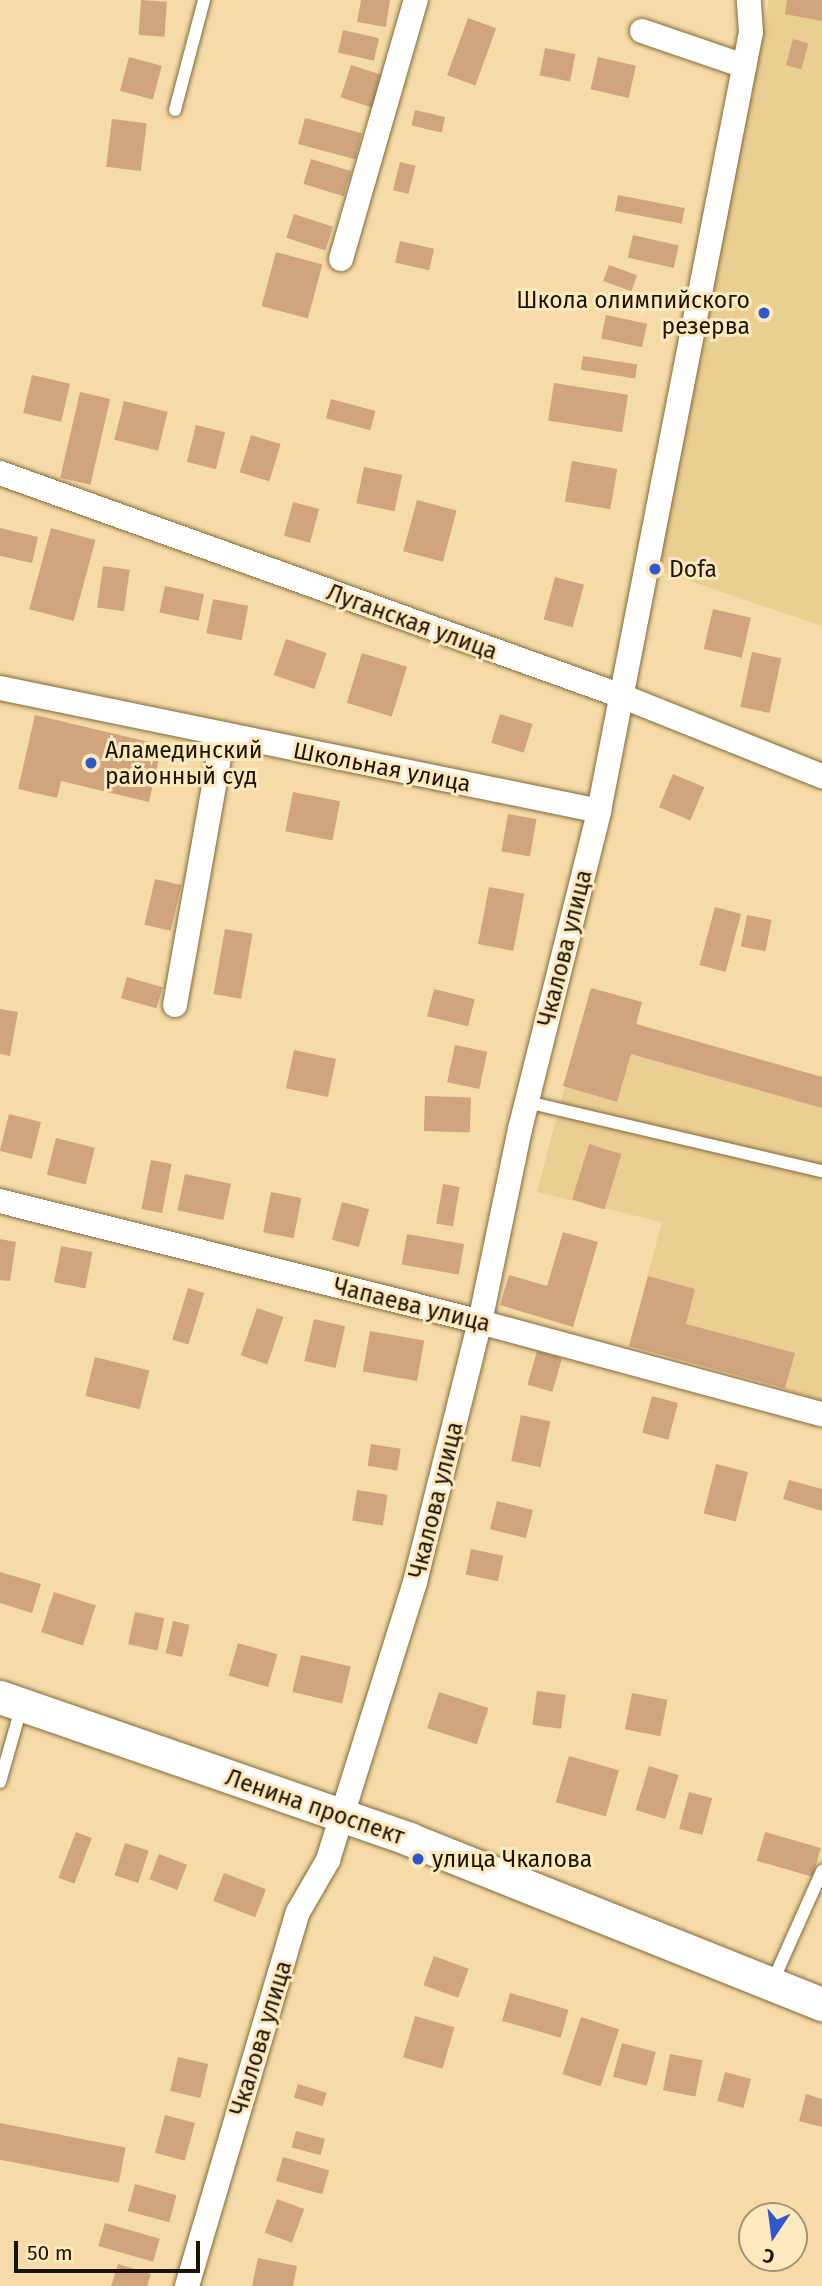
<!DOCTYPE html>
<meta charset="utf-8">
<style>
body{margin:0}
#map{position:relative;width:822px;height:2286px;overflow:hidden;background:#f5dba7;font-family:"Fira Sans",sans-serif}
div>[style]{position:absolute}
.built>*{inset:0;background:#ebce92}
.building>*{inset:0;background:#d0a57e;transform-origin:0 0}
.roads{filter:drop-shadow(0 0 2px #826b3a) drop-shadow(0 0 2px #826b3a)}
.service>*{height:12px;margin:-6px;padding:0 6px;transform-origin:6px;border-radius:6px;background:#fff}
.minor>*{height:24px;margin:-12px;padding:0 12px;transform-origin:12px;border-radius:12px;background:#fff}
.secondary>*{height:33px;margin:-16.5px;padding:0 16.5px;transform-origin:16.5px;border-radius:16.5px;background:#fff}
.dots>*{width:19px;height:19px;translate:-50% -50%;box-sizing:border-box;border:4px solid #fee9bf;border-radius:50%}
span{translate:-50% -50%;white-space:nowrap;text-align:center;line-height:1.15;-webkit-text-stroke:6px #fee9bf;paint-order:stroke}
.poi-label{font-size:23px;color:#1c1301}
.right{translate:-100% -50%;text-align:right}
.left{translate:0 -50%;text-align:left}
.street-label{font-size:23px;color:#1c1301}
.north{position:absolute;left:738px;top:2202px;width:70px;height:70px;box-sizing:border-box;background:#fee9bf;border:2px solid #a49373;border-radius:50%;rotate:193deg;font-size:19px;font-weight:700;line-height:28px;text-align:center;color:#1c1301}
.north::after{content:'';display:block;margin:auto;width:24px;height:32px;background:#2e59c9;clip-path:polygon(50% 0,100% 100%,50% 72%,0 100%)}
.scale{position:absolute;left:14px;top:2241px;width:186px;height:32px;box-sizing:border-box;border:4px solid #1c1301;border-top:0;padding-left:9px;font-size:21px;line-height:24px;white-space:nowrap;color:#1c1301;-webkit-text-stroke:5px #fee9bf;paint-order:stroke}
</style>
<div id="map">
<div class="built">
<i style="clip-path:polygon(769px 0,822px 0,822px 626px,655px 569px)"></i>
<i style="clip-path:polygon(591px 988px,642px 1002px,637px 1024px,822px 1077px,822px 1400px,629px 1346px,662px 1222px,537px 1192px)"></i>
</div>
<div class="building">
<i style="left:141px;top:0;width:26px;height:35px;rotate:4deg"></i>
<i style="clip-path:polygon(361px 0,390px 0,386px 27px,357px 22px)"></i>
<i style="clip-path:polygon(787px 0,822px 0,822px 21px,785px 14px)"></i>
<i style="left:468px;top:18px;width:30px;height:61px;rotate:20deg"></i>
<i style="left:343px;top:30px;width:37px;height:23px;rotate:13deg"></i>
<i style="left:793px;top:39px;width:16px;height:27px;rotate:15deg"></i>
<i style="left:545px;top:48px;width:31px;height:28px;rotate:11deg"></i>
<i style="left:129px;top:57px;width:34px;height:35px;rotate:15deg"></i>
<i style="left:598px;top:57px;width:39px;height:33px;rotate:13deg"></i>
<i style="left:351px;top:65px;width:36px;height:34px;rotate:18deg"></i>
<i style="left:415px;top:110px;width:31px;height:16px;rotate:13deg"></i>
<i style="left:305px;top:118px;width:59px;height:27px;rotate:15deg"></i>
<i style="left:112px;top:119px;width:35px;height:48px;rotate:7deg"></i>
<i style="left:311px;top:159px;width:42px;height:26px;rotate:17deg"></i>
<i style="left:400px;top:162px;width:16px;height:29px;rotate:14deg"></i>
<i style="left:618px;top:195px;width:68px;height:16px;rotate:11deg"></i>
<i style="left:294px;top:214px;width:41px;height:25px;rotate:18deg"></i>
<i style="left:633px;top:235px;width:47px;height:23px;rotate:13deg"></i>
<i style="left:400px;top:241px;width:35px;height:22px;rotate:13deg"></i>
<i style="left:276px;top:252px;width:48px;height:56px;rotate:15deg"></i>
<i style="left:609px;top:265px;width:30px;height:17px;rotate:20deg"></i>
<i style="left:606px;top:315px;width:42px;height:24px;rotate:12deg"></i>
<i style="left:583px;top:356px;width:55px;height:14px;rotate:9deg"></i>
<i style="left:32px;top:375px;width:39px;height:39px;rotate:13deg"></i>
<i style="left:554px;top:383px;width:75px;height:38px;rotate:9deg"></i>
<i style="left:80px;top:392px;width:31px;height:88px;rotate:13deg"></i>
<i style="left:331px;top:399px;width:46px;height:20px;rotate:15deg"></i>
<i style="left:124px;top:401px;width:45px;height:40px;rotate:14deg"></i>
<i style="left:196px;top:425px;width:30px;height:38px;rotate:14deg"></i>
<i style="left:251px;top:435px;width:31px;height:39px;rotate:17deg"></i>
<i style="left:572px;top:461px;width:46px;height:41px;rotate:10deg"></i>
<i style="left:364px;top:467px;width:39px;height:37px;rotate:12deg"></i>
<i style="left:417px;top:500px;width:41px;height:53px;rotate:15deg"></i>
<i style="left:293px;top:502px;width:27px;height:35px;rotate:15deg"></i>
<i style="clip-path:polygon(0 528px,38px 537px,32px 563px,0 556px)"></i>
<i style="left:51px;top:528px;width:46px;height:84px;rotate:15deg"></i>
<i style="left:103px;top:566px;width:27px;height:42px;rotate:8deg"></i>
<i style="left:555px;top:577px;width:30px;height:44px;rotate:15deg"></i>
<i style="left:165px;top:586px;width:40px;height:27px;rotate:12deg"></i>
<i style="left:213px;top:599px;width:36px;height:35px;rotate:11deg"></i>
<i style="left:713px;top:609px;width:39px;height:41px;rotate:13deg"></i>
<i style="left:286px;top:639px;width:43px;height:38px;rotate:19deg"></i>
<i style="left:752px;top:652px;width:30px;height:56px;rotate:12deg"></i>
<i style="left:362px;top:653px;width:47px;height:52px;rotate:17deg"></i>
<i style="left:500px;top:714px;width:34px;height:30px;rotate:17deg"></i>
<i style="clip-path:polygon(35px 715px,162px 745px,149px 802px,61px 781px,57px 798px,18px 789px)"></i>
<i style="left:673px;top:774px;width:34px;height:36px;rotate:23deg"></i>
<i style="left:293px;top:792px;width:48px;height:40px;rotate:11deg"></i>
<i style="left:508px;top:814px;width:29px;height:38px;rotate:10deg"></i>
<i style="left:155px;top:879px;width:27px;height:47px;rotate:13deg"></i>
<i style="left:489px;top:887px;width:36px;height:58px;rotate:11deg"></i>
<i style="left:715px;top:907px;width:27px;height:60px;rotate:15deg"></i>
<i style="left:747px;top:915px;width:25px;height:32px;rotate:11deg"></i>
<i style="left:225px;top:929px;width:28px;height:66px;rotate:10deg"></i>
<i style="left:127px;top:977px;width:37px;height:22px;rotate:16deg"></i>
<i style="clip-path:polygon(591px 988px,642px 1002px,636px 1024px,822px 1077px,822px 1108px,631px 1054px,617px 1102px,563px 1086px)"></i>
<i style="left:434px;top:989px;width:42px;height:28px;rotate:14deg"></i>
<i style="clip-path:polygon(0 1009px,18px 1012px,10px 1056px,0 1054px)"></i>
<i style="left:455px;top:1045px;width:33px;height:38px;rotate:12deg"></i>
<i style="left:294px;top:1050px;width:43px;height:39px;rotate:12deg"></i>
<i style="left:425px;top:1096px;width:46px;height:35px;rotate:2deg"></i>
<i style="left:9px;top:1114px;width:33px;height:38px;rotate:14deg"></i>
<i style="left:56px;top:1138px;width:40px;height:38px;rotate:14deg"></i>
<i style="left:589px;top:1144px;width:34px;height:58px;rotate:17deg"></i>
<i style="left:151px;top:1160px;width:21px;height:50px;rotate:11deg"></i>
<i style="left:185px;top:1174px;width:47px;height:37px;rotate:12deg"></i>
<i style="left:443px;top:1184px;width:17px;height:40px;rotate:10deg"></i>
<i style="left:271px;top:1192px;width:31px;height:41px;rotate:11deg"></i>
<i style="left:342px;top:1202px;width:28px;height:39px;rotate:15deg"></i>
<i style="clip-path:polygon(563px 1232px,598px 1242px,573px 1327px,500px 1305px,509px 1275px,547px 1286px)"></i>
<i style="left:407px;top:1234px;width:58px;height:31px;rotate:10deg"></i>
<i style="clip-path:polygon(0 1239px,16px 1242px,10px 1281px,0 1280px)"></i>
<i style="left:61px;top:1246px;width:32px;height:37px;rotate:11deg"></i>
<i style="clip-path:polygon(648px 1276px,695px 1289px,686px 1324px,795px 1353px,785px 1388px,629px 1346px)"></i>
<i style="left:188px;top:1288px;width:17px;height:54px;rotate:17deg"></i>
<i style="left:257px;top:1308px;width:28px;height:50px;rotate:19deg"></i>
<i style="left:314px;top:1319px;width:32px;height:43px;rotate:13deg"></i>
<i style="left:370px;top:1331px;width:55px;height:41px;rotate:10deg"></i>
<i style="left:537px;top:1351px;width:26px;height:35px;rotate:16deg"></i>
<i style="left:95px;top:1357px;width:56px;height:40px;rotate:14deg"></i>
<i style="left:652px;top:1396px;width:27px;height:38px;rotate:15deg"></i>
<i style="left:521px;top:1415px;width:30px;height:47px;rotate:12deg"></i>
<i style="left:371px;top:1444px;width:30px;height:22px;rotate:9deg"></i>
<i style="left:716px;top:1464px;width:33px;height:51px;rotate:14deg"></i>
<i style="clip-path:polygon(789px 1480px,822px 1489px,822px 1511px,783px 1499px)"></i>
<i style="left:357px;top:1490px;width:31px;height:31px;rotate:9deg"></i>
<i style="left:497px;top:1501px;width:37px;height:29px;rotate:14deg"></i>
<i style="left:471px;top:1549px;width:33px;height:26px;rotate:12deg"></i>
<i style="clip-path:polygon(0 1572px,41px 1584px,32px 1613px,0 1603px)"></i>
<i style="left:54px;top:1592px;width:44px;height:42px;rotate:18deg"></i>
<i style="left:135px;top:1612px;width:30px;height:33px;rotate:12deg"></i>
<i style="left:173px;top:1621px;width:17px;height:33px;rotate:13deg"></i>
<i style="left:238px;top:1643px;width:41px;height:34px;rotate:16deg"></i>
<i style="left:301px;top:1655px;width:51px;height:38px;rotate:13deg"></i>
<i style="left:537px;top:1691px;width:29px;height:34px;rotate:8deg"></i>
<i style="left:439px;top:1692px;width:52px;height:38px;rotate:18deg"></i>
<i style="left:632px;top:1693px;width:36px;height:37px;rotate:11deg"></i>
<i style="left:569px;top:1756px;width:52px;height:48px;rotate:16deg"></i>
<i style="left:649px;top:1766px;width:31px;height:46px;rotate:17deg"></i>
<i style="left:689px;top:1792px;width:24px;height:38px;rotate:15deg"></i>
<i style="left:76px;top:1832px;width:17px;height:49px;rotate:21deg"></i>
<i style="left:765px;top:1832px;width:58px;height:30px;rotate:16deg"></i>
<i style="left:125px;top:1843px;width:25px;height:34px;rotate:18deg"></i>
<i style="left:159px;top:1854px;width:30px;height:27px;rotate:21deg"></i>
<i style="left:224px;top:1873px;width:45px;height:30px;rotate:21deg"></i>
<i style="left:434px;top:1956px;width:37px;height:31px;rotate:20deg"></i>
<i style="left:510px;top:1993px;width:61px;height:29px;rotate:16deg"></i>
<i style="left:415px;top:2016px;width:41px;height:43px;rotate:16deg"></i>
<i style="left:581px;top:2017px;width:40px;height:60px;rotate:18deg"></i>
<i style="left:622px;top:2043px;width:35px;height:35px;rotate:15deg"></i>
<i style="left:670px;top:2054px;width:33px;height:37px;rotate:11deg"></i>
<i style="left:178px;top:2057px;width:31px;height:35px;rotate:13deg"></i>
<i style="left:725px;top:2072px;width:27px;height:30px;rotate:15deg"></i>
<i style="left:298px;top:2084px;width:30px;height:14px;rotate:17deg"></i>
<i style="clip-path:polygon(806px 2094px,822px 2099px,822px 2127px,799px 2121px)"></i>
<i style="left:165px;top:2115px;width:31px;height:39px;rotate:15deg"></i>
<i style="left:0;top:2123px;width:128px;height:36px;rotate:11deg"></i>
<i style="left:296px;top:2131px;width:30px;height:17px;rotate:15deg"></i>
<i style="left:283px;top:2157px;width:48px;height:25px;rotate:16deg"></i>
<i style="left:135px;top:2184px;width:43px;height:28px;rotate:15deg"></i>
<i style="left:277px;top:2199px;width:29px;height:36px;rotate:20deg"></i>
<i style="left:105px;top:2223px;width:57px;height:24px;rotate:16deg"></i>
<i style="clip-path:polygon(258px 2258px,297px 2266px,293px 2286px,252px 2286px)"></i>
<i style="clip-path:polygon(118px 2264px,151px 2274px,147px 2286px,111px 2286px)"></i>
</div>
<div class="roads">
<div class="service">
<i style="left:175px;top:110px;width:114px;rotate:-75.2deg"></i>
<i style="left:527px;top:1102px;width:303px;rotate:13.2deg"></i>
<i style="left:0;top:1782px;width:80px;rotate:-74.1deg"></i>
<i style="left:772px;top:1983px;width:123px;rotate:-65.9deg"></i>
</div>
<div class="minor">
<i style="left:642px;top:31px;width:108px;rotate:18.9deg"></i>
<i style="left:341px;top:259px;width:270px;rotate:-73.9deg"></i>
<i style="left:0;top:473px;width:658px;rotate:19.73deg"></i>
<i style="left:619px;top:695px;width:219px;rotate:21.8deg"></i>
<i style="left:0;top:688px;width:611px;rotate:11.6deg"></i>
<i style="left:175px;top:1005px;width:274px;rotate:-79.9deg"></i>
<i style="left:0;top:1201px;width:495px;rotate:14.1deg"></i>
<i style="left:480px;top:1322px;width:354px;rotate:15.1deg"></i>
<i style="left:187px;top:2286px;width:390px;rotate:-73.5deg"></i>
<i style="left:298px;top:1912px;width:60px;rotate:-60deg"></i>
<i style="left:328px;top:1860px;width:291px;rotate:-72.6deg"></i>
<i style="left:415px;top:1582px;width:268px;rotate:-76deg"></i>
<i style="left:480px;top:1322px;width:197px;rotate:-78.3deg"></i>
<i style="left:520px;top:1129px;width:328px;rotate:-76deg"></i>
<i style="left:599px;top:811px;width:794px;rotate:-78.96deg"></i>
<i style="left:751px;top:32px;width:32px;rotate:-94deg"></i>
</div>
<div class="secondary">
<i style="left:0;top:1697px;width:433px;rotate:19.1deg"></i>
<i style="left:409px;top:1839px;width:445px;rotate:21.8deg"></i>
</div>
</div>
<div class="dots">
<i style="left:764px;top:313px;background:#2e59c9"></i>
<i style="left:655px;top:569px;background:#2e59c9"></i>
<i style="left:91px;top:763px;background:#2e59c9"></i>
<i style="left:418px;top:1859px;background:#2e59c9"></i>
</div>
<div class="poi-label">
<span class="right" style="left:750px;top:313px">Школа олимпийского<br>резерва</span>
<span class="left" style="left:669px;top:569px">Dofa</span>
<span class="left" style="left:105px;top:763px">Аламединский<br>районный суд</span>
<span class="left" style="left:432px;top:1859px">улица Чкалова</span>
</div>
<div class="street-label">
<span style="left:412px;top:622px;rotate:20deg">Луганская улица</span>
<span style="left:382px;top:767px;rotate:11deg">Школьная улица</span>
<span style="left:565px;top:948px;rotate:-76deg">Чкалова улица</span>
<span style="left:412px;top:1305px;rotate:14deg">Чапаева улица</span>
<span style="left:436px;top:1500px;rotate:-76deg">Чкалова улица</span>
<span style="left:315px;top:1807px;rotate:19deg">Ленина проспект</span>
<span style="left:261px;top:2038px;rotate:-73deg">Чкалова улица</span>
</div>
<div class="north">С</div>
<div class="scale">50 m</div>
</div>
